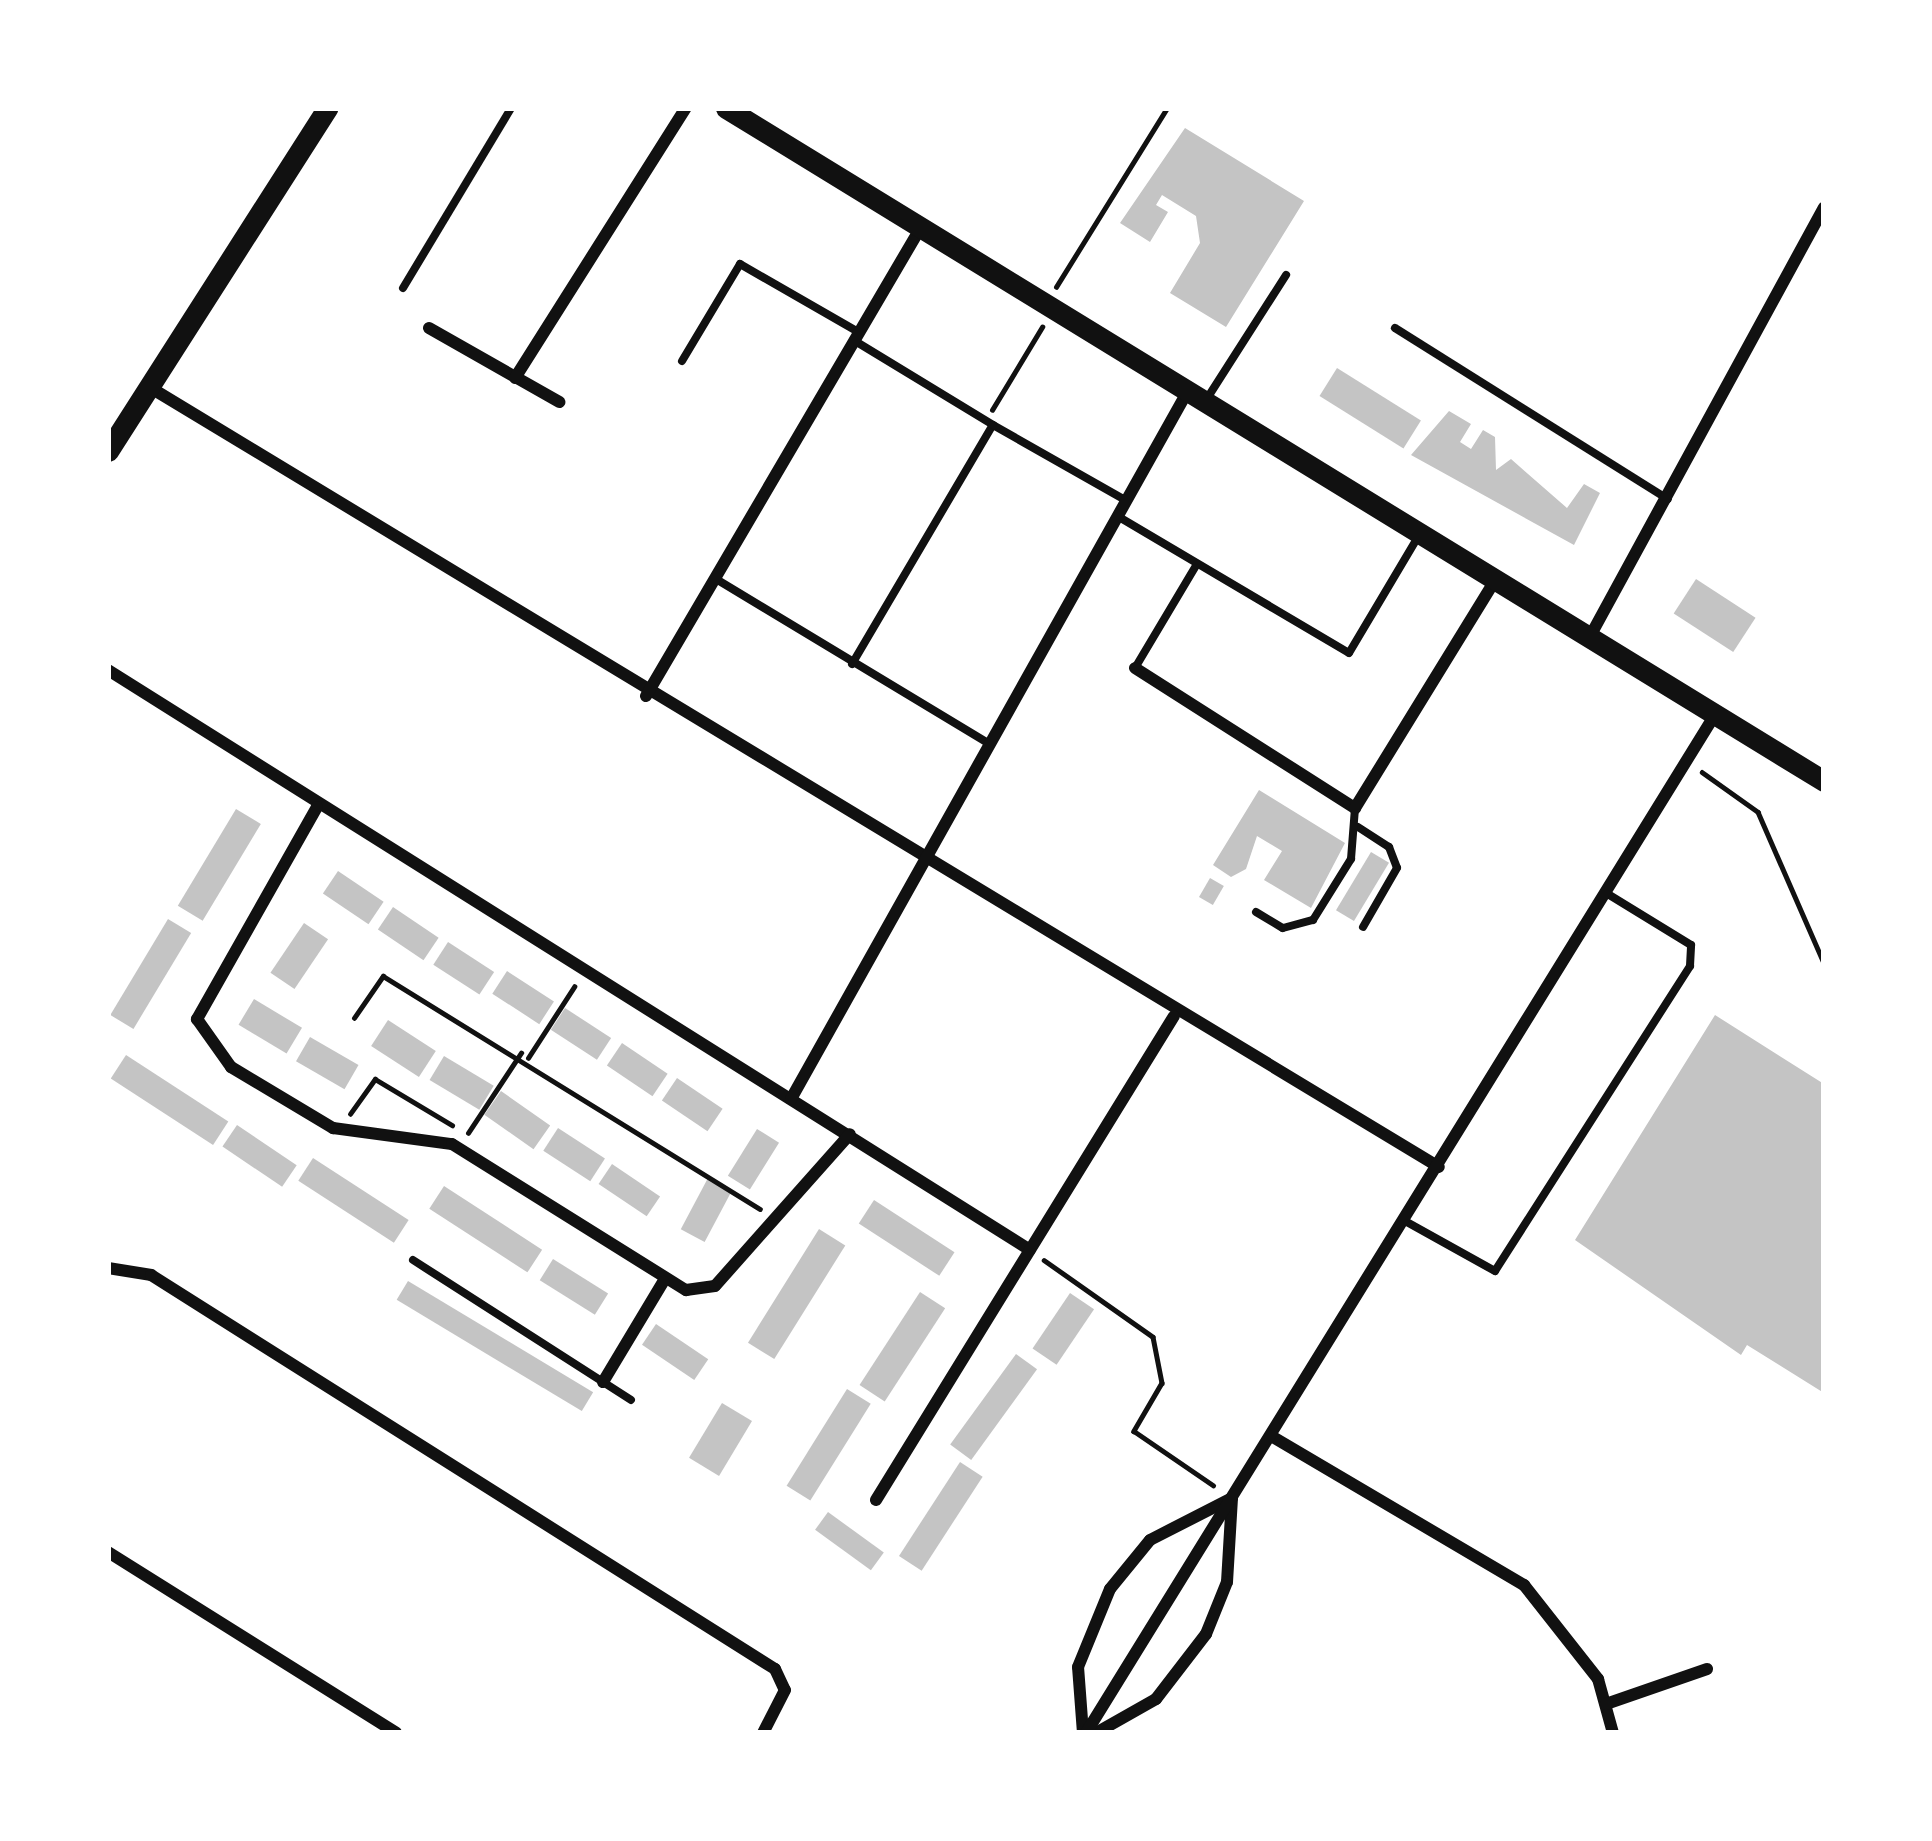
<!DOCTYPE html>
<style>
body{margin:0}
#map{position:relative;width:1932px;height:1841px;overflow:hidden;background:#fff;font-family:"Playfair Display",serif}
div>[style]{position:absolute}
.building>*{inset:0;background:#c4c4c4;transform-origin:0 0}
.path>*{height:4.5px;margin:-2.25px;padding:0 2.25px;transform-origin:2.25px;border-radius:2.25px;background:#111}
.service>*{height:8px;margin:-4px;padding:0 4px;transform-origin:4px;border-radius:4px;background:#111}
.minor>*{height:12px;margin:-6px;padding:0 6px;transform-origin:6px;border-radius:6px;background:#111}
.tertiary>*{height:21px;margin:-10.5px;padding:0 10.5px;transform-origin:10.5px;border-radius:10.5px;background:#111}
span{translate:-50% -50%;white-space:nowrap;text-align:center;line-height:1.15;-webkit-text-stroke:12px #fff;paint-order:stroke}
.frame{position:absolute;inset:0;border:111px solid #fff;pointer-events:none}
</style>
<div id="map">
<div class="building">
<i style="clip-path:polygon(1185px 128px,1304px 201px,1226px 327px,1170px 293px,1200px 243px,1196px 216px,1162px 195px,1156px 205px,1168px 212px,1150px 242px,1120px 223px)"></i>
<i style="left:1337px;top:368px;width:99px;height:33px;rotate:32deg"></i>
<i style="clip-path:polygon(1449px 411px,1471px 424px,1460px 442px,1471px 449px,1483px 430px,1495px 437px,1496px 470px,1511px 459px,1567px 508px,1584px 484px,1600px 493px,1574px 545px,1411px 455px)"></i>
<i style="left:1696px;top:579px;width:71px;height:41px;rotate:33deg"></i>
<i style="clip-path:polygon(1259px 790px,1345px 843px,1311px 908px,1264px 880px,1282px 851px,1257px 836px,1246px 869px,1231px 877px,1213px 865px)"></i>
<i style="left:236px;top:809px;width:29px;height:113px;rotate:31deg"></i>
<i style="left:1371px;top:852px;width:21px;height:68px;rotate:31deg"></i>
<i style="left:338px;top:871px;width:55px;height:27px;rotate:34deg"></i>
<i style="left:1210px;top:878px;width:16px;height:22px;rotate:30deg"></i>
<i style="left:393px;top:907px;width:55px;height:27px;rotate:34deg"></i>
<i style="left:168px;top:919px;width:27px;height:112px;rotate:31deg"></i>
<i style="left:304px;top:923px;width:29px;height:60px;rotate:34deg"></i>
<i style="left:448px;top:942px;width:55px;height:27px;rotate:33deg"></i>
<i style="left:507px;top:971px;width:56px;height:27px;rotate:33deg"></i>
<i style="left:254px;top:999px;width:56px;height:30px;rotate:31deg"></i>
<i style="left:565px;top:1008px;width:55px;height:26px;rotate:33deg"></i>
<i style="clip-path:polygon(1715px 1015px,1824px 1084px,1824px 1393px,1747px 1345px,1741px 1355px,1575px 1240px)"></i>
<i style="left:388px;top:1020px;width:57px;height:31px;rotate:33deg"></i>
<i style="left:310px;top:1037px;width:56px;height:28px;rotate:30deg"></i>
<i style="left:622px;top:1043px;width:55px;height:27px;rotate:34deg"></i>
<i style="left:126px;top:1055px;width:122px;height:28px;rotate:33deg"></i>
<i style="left:444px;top:1056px;width:58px;height:28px;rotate:31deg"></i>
<i style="left:677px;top:1078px;width:55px;height:27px;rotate:34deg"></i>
<i style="left:501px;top:1091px;width:60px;height:29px;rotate:35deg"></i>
<i style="left:237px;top:1125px;width:72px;height:26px;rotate:34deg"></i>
<i style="left:558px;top:1128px;width:56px;height:27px;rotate:33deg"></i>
<i style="left:757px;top:1129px;width:26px;height:55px;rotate:32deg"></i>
<i style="left:313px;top:1158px;width:114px;height:27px;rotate:33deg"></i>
<i style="left:612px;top:1164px;width:58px;height:24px;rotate:34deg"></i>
<i style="left:708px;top:1178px;width:27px;height:58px;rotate:28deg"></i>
<i style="left:444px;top:1186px;width:117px;height:27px;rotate:33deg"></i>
<i style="left:874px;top:1200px;width:96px;height:28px;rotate:33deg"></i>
<i style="left:819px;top:1229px;width:31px;height:134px;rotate:32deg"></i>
<i style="left:553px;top:1259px;width:65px;height:25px;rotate:32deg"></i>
<i style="left:408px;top:1281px;width:216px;height:22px;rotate:31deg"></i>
<i style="left:920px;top:1292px;width:30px;height:111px;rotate:33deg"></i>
<i style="left:1070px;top:1293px;width:29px;height:67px;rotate:34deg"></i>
<i style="left:656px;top:1324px;width:63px;height:25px;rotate:34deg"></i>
<i style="left:1016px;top:1354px;width:26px;height:112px;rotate:36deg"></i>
<i style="left:847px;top:1389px;width:28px;height:114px;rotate:32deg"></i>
<i style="left:722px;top:1403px;width:35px;height:64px;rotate:31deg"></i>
<i style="left:960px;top:1462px;width:27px;height:112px;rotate:33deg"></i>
<i style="left:828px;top:1512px;width:69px;height:22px;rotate:36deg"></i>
</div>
<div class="path">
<i style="left:1056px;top:287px;width:211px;rotate:-58.2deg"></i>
<i style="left:992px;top:410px;width:97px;rotate:-58.9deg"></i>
<i style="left:1702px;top:772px;width:69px;rotate:35.5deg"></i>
<i style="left:1758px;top:812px;width:165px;rotate:66.4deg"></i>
<i style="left:354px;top:1018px;width:51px;rotate:-55.4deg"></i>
<i style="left:383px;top:976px;width:443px;rotate:31.7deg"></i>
<i style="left:528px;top:1058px;width:85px;rotate:-57.1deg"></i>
<i style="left:350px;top:1114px;width:43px;rotate:-54.5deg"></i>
<i style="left:375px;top:1079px;width:90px;rotate:30.9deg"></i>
<i style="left:468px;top:1133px;width:96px;rotate:-56.5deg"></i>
<i style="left:1044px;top:1260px;width:133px;rotate:35.2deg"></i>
<i style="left:1153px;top:1337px;width:47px;rotate:78.9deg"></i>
<i style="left:1162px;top:1383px;width:56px;rotate:120.3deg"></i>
<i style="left:1134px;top:1431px;width:96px;rotate:34.4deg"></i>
</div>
<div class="service">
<i style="left:403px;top:288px;width:210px;rotate:-59deg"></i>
<i style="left:1395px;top:328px;width:322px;rotate:32.1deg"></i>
<i style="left:855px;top:341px;width:162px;rotate:31.3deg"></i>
<i style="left:682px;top:361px;width:113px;rotate:-59.1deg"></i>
<i style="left:740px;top:264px;width:138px;rotate:29.9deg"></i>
<i style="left:1208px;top:397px;width:145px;rotate:-57.4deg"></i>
<i style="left:1119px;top:517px;width:267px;rotate:30.6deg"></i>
<i style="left:1349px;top:653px;width:137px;rotate:-59.3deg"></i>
<i style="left:716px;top:579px;width:320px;rotate:31.1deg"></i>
<i style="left:852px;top:664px;width:277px;rotate:-59.5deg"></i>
<i style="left:993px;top:425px;width:152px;rotate:29.6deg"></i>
<i style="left:1135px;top:668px;width:121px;rotate:-59.2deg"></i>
<i style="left:1358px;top:827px;width:37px;rotate:33deg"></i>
<i style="left:1389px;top:847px;width:22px;rotate:69deg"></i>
<i style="left:1397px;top:868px;width:68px;rotate:120deg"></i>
<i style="left:1256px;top:912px;width:31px;rotate:31deg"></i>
<i style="left:1283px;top:928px;width:31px;rotate:-15deg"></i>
<i style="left:1313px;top:920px;width:72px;rotate:-58.1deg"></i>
<i style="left:1351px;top:859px;width:51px;rotate:-85.5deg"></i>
<i style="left:1405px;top:1221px;width:103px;rotate:29.1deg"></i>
<i style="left:1495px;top:1271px;width:362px;rotate:-57.4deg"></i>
<i style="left:1690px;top:966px;width:21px;rotate:-87deg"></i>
<i style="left:1691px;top:945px;width:100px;rotate:-148.5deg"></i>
<i style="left:413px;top:1260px;width:259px;rotate:32.7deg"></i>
</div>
<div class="minor">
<i style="left:429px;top:328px;width:150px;rotate:29.6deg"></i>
<i style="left:515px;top:378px;width:320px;rotate:-57.7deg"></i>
<i style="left:151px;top:388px;width:1505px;rotate:31.17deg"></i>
<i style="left:1593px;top:631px;width:482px;rotate:-61.4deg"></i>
<i style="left:1135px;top:668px;width:261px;rotate:32.5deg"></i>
<i style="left:1355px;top:808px;width:271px;rotate:-58.4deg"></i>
<i style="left:108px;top:670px;width:1089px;rotate:32.17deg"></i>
<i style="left:646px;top:696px;width:544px;rotate:-59.61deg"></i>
<i style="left:317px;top:807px;width:244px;rotate:119.5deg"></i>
<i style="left:197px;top:1019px;width:59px;rotate:54.7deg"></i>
<i style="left:231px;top:1067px;width:119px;rotate:30.9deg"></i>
<i style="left:333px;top:1128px;width:120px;rotate:7.7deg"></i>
<i style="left:452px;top:1144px;width:276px;rotate:32deg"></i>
<i style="left:686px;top:1290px;width:29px;rotate:-8deg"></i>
<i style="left:715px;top:1286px;width:203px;rotate:-48.4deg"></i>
<i style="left:791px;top:1099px;width:814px;rotate:-60.73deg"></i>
<i style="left:108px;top:1268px;width:44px;rotate:9.2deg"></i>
<i style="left:151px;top:1275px;width:738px;rotate:32.27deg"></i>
<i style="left:775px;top:1669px;width:23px;rotate:65deg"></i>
<i style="left:785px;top:1690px;width:48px;rotate:117.1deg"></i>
<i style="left:603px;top:1382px;width:117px;rotate:-59deg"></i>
<i style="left:1271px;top:1436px;width:294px;rotate:30.5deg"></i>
<i style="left:1524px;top:1585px;width:120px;rotate:51.8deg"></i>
<i style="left:1598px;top:1679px;width:56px;rotate:74.5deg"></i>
<i style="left:876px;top:1500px;width:568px;rotate:-58.38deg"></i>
<i style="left:108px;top:1552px;width:340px;rotate:32.1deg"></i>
<i style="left:1606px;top:1704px;width:107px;rotate:-19.1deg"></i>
<i style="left:1083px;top:1733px;width:66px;rotate:-94.3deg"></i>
<i style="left:1078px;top:1667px;width:84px;rotate:-67.7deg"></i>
<i style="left:1110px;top:1589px;width:63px;rotate:-50.8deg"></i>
<i style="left:1150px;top:1540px;width:92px;rotate:-27.1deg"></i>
<i style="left:1232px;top:1498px;width:84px;rotate:93.4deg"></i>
<i style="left:1227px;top:1582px;width:56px;rotate:112deg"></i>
<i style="left:1206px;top:1634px;width:82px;rotate:127.6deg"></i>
<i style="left:1156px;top:1699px;width:69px;rotate:150.5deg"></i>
<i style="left:1086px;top:1733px;width:1199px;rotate:-58.3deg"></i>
</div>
<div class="tertiary">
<i style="left:726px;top:108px;width:1288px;rotate:31.51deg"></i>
<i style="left:108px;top:451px;width:407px;rotate:-57.4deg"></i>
</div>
<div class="frame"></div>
</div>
